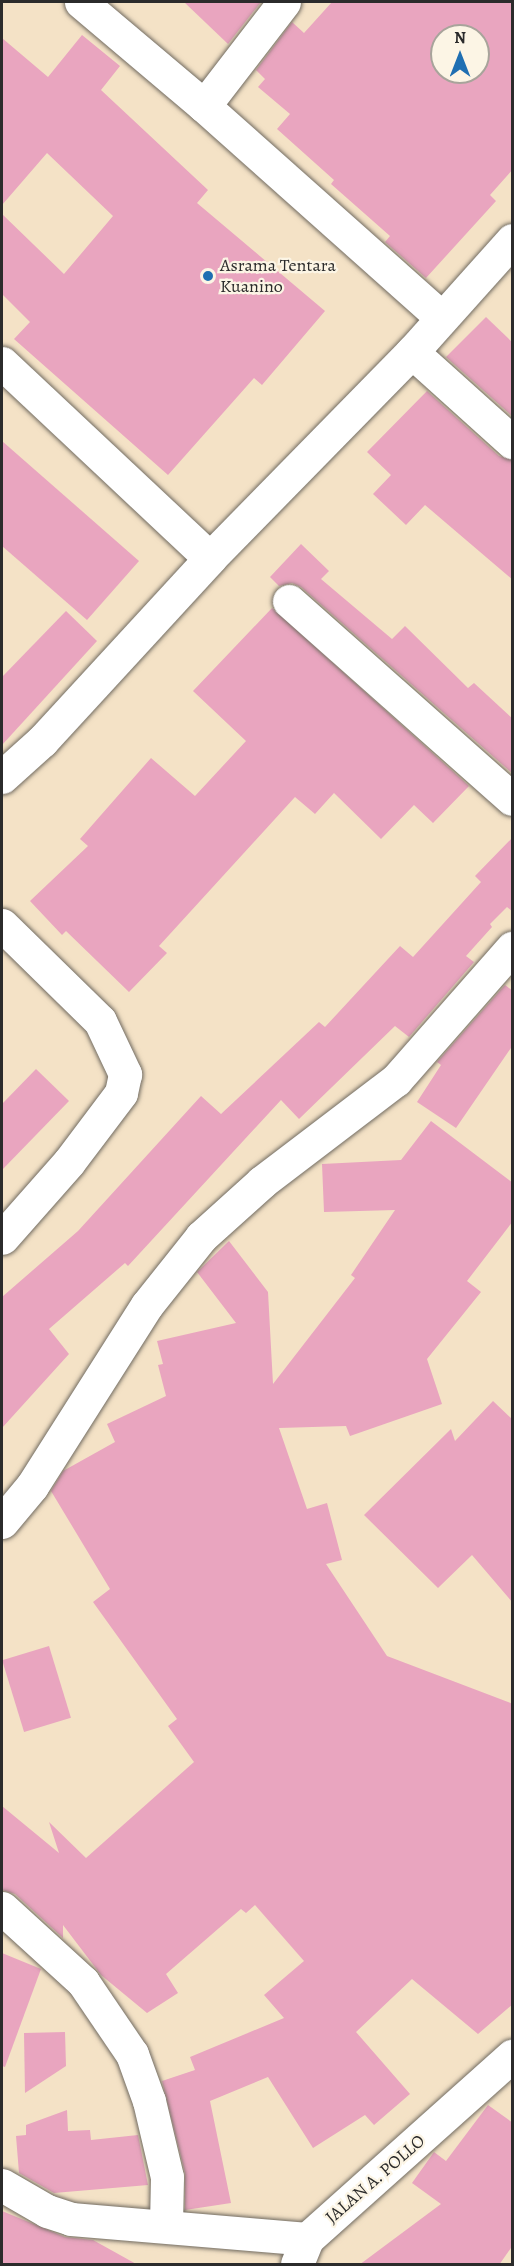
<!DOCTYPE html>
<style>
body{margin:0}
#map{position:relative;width:514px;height:2266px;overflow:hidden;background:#f4e2c6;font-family:Alegreya,serif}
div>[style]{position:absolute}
.building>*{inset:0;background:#e9a5bf;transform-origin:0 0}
.roads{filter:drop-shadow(0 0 2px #716b61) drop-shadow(0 0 2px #716b61)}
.street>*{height:33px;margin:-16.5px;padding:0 16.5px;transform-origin:16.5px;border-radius:16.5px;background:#fff}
.dots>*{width:16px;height:16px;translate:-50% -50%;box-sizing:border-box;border:3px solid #fcf5e5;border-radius:50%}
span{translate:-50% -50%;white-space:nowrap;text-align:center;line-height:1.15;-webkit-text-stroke:4.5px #fcf5e5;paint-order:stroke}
.poi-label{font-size:18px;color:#2b2b2b}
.left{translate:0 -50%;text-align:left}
.street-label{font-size:18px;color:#2b2b2b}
.frame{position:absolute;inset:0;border:3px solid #2b2b2b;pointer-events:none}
.north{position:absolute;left:430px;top:24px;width:60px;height:60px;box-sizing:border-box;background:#fcf5e5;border:2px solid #a8a49b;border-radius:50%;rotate:0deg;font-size:16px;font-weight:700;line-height:24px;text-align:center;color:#2b2b2b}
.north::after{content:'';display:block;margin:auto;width:21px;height:27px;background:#1f6fb2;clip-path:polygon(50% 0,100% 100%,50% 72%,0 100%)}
</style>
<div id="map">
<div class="building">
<i style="clip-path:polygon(184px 2px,261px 2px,228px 44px)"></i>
<i style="clip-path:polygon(evenodd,332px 2px,513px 2px,513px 169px,490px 195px,496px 201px,426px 278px,385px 242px,390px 236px,331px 184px,334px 180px,277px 129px,290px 114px,258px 87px,265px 79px,256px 70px,292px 22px,304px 33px,332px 2px,442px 36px,478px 36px,478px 72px,442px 72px,442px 36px)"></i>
<i style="clip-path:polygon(82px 35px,120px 66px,101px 90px,208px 190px,197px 203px,325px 311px,262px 385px,254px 378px,168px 475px,14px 339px,30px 322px,2px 294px,2px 214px,64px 274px,113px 216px,47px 153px,2px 205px,2px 38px,48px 77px)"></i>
<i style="clip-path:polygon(486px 317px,513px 343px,513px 417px,446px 357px)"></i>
<i style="clip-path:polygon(427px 391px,499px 456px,513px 460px,513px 580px,425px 505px,406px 525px,373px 494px,391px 475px,367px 452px)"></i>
<i style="clip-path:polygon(2px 441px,139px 561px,87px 620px,2px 546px)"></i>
<i style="clip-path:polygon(301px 544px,329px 571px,321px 579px,392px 639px,405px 626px,468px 688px,474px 683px,513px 719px,513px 774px,301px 587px,292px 583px,279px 586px,270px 577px)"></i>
<i style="clip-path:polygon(272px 608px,469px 786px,433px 823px,414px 805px,381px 839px,334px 793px,315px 814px,295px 797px,159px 946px,167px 953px,129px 992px,66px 931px,62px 935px,30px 901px,88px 846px,80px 839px,151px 758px,195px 796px,246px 741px,193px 691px)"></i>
<i style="clip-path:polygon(66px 611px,97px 641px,2px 745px,2px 677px)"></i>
<i style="clip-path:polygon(513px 837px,513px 912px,507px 907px,490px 924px,492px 927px,466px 956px,474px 962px,409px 1037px,395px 1026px,299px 1119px,281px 1100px,128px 1266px,125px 1263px,49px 1329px,69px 1354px,2px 1428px,2px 1297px,78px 1231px,201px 1096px,221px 1114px,319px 1022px,325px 1027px,400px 946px,413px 957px,481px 882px,475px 876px)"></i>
<i style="clip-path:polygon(505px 985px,513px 991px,513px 1045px,456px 1128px,417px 1102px,441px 1065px,437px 1062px)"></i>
<i style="clip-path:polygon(36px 1069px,69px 1101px,2px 1170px,2px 1104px)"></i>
<i style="clip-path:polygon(431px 1121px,513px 1183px,513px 1221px,467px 1281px,481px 1292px,427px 1359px,442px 1404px,350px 1436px,346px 1426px,279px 1428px,307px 1509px,327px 1503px,342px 1560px,326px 1564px,387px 1656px,513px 1704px,513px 2004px,478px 2034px,412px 1979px,356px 2032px,410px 2094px,374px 2125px,365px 2115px,313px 2148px,268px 2077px,210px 2101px,231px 2203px,185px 2210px,185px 2173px,162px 2081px,195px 2070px,190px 2057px,284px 2018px,264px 1995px,304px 1961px,255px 1905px,246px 1913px,241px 1909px,166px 1974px,178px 1993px,147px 2013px,101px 1975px,63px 1925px,63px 1938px,15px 1894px,2px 1890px,2px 1806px,59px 1853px,49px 1822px,86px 1858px,194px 1762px,168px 1726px,177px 1719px,93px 1602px,110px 1589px,51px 1491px,63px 1471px,115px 1442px,107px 1424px,166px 1396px,158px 1365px,163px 1364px,157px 1341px,236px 1323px,197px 1272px,229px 1241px,268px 1292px,273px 1384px,355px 1278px,351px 1275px,395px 1210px,324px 1212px,322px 1164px,401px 1160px)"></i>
<i style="clip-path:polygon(493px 1401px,513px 1420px,513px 1603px,472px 1555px,438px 1588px,364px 1515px,451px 1429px,455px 1441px)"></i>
<i style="left:49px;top:1646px;width:75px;height:49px;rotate:73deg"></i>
<i style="clip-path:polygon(2px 1953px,41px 1969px,5px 2067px,2px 2066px)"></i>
<i style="clip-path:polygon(65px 2032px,66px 2066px,25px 2093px,24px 2033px)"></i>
<i style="clip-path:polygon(488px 2105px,513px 2123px,513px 2245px,499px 2265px,359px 2265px,441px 2204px,412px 2183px,434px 2152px,446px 2161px)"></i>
<i style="clip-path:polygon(67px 2110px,68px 2131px,90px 2130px,91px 2140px,138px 2135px,148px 2185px,54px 2193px,19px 2173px,16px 2136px,26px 2135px,26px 2125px)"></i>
<i style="clip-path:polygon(2px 2211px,65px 2237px,93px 2240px,138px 2265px,2px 2265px)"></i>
</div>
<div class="roads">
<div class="street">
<i style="left:81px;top:2px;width:161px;rotate:40.2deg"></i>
<i style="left:204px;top:106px;width:131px;rotate:-52.4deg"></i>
<i style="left:204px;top:106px;width:316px;rotate:41.7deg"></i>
<i style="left:412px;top:352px;width:135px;rotate:42deg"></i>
<i style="left:2px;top:363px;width:285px;rotate:43.2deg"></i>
<i style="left:289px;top:601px;width:298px;rotate:41.6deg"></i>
<i style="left:2px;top:777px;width:54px;rotate:-42deg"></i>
<i style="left:42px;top:741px;width:248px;rotate:-47.4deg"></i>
<i style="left:210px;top:558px;width:289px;rotate:-45.6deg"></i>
<i style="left:412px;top:352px;width:150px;rotate:-48.2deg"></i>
<i style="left:2px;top:925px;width:137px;rotate:44.4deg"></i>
<i style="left:100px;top:1021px;width:59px;rotate:64.7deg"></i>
<i style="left:125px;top:1074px;width:19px;rotate:102deg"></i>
<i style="left:121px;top:1093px;width:86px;rotate:127deg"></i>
<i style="left:69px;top:1162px;width:101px;rotate:131.4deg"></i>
<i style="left:2px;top:1522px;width:47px;rotate:-50.2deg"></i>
<i style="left:32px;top:1486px;width:214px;rotate:-57.6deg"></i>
<i style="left:147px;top:1305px;width:87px;rotate:-51.5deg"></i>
<i style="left:201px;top:1237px;width:82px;rotate:-42deg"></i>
<i style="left:262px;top:1182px;width:168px;rotate:-37.3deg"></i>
<i style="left:396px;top:1080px;width:176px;rotate:-48.7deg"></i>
<i style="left:2px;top:1908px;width:110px;rotate:42.4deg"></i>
<i style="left:83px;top:1982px;width:87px;rotate:55.8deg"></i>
<i style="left:132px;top:2054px;width:50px;rotate:70.1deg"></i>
<i style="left:149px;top:2101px;width:78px;rotate:76.7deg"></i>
<i style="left:167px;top:2177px;width:48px;rotate:91.2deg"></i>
<i style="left:2px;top:2185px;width:52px;rotate:30deg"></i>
<i style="left:47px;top:2211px;width:25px;rotate:18deg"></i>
<i style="left:71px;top:2219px;width:237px;rotate:4.8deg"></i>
<i style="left:297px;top:2264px;width:27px;rotate:-68deg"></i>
<i style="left:307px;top:2239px;width:275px;rotate:-41.8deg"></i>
</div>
</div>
<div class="dots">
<i style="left:208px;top:276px;background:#1f6fb2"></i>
</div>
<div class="poi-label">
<span class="left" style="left:220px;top:276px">Asrama Tentara<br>Kuanino</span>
</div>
<div class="street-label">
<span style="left:375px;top:2179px;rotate:-41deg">JALAN A. POLLO</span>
</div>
<div class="frame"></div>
<div class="north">N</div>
</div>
